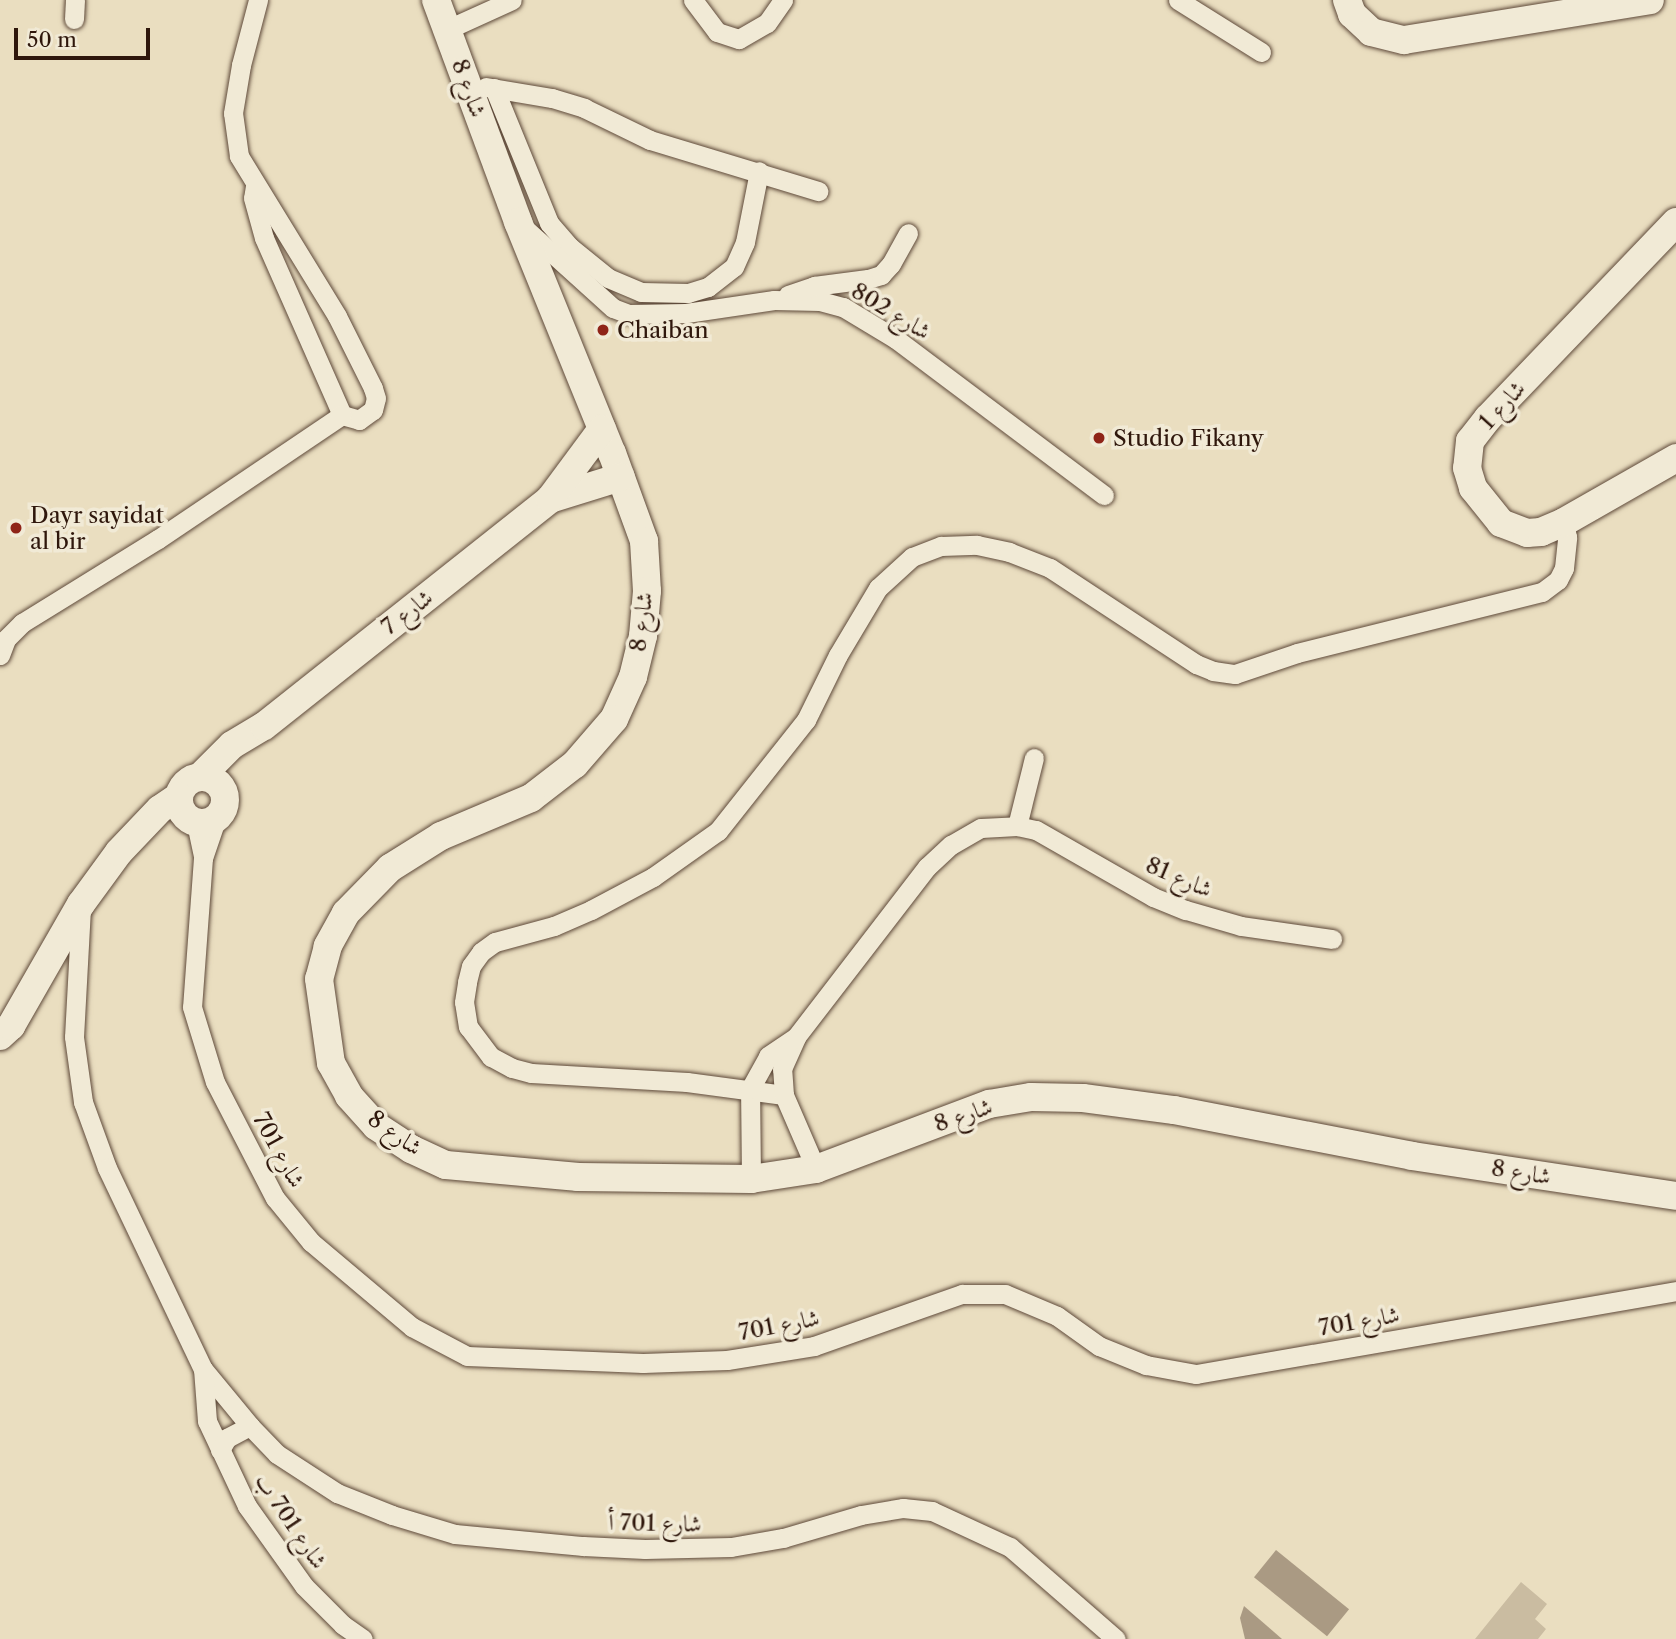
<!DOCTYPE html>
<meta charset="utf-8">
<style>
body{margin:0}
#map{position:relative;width:1676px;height:1639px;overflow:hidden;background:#eadec0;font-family:"Libre Caslon Text",Amiri,serif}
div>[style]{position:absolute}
.green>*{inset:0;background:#cabca1}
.water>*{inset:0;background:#aa9a83;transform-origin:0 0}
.roads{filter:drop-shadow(0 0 2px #5e4939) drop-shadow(0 0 2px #5e4939)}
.street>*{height:19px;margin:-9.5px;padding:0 9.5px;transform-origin:9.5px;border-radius:9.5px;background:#f1ead6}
.secondary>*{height:28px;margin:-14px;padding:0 14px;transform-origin:14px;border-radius:14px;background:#f1ead6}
.secondary>.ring{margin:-14px;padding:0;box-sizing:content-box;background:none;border:28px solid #f1ead6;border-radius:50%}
.dots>*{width:19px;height:19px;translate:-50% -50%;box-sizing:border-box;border:4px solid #f1ead6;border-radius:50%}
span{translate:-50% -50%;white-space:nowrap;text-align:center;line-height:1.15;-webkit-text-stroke:7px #f1ead6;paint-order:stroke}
.street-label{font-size:23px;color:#2f170c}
.poi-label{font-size:23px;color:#2f170c}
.left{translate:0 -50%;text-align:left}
.scale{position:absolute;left:14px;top:28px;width:136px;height:32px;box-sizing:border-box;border:4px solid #2f170c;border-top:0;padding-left:9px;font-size:21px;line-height:24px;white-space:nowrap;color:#2f170c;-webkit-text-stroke:5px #f1ead6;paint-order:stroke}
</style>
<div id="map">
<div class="green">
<i style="clip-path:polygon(1521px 1582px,1547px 1604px,1535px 1619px,1546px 1629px,1538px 1639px,1475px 1639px)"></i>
</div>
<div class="water">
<i style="left:1276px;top:1550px;width:94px;height:35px;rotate:39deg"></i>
<i style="clip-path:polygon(1244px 1606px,1282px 1639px,1245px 1639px,1240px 1618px)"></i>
</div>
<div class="roads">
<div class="street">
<i style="left:693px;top:0;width:40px;rotate:53deg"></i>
<i style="left:717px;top:32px;width:23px;rotate:18deg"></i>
<i style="left:739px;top:39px;width:32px;rotate:-30deg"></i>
<i style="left:767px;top:23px;width:28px;rotate:-55deg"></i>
<i style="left:1178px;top:0;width:98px;rotate:32.1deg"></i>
<i style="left:74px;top:19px;width:19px;rotate:-87deg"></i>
<i style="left:448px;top:29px;width:70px;rotate:-24.4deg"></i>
<i style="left:486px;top:87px;width:67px;rotate:9.5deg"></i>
<i style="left:552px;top:98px;width:34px;rotate:17deg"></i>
<i style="left:584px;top:108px;width:73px;rotate:25.9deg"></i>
<i style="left:650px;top:140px;width:176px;rotate:16.9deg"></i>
<i style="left:494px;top:88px;width:146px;rotate:67.8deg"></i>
<i style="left:549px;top:223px;width:32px;rotate:49deg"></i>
<i style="left:570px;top:247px;width:49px;rotate:39.2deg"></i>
<i style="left:608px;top:278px;width:36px;rotate:23deg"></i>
<i style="left:641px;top:292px;width:47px;rotate:1.2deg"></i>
<i style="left:688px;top:293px;width:21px;rotate:-17deg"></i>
<i style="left:708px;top:287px;width:33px;rotate:-38deg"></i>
<i style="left:734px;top:267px;width:27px;rotate:-66deg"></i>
<i style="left:745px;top:242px;width:72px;rotate:-78.8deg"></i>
<i style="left:255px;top:186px;width:12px;rotate:99deg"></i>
<i style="left:253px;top:198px;width:41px;rotate:74.6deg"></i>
<i style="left:264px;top:238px;width:193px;rotate:66.2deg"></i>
<i style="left:342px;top:415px;width:18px;rotate:16deg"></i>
<i style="left:359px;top:420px;width:17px;rotate:-36deg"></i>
<i style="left:373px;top:410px;width:12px;rotate:-76deg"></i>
<i style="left:376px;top:398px;width:10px;rotate:-107deg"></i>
<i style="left:373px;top:388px;width:80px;rotate:-116.6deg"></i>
<i style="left:337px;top:316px;width:188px;rotate:-121.5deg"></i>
<i style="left:239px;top:156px;width:43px;rotate:-97.9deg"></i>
<i style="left:233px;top:113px;width:49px;rotate:-80.5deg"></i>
<i style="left:241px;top:65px;width:67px;rotate:-75.3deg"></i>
<i style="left:521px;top:225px;width:124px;rotate:42.1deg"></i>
<i style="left:613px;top:308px;width:17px;rotate:21deg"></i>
<i style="left:629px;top:314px;width:57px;rotate:-1deg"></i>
<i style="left:686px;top:313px;width:89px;rotate:-8.4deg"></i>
<i style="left:774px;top:300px;width:46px;rotate:1.2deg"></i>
<i style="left:820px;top:301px;width:24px;rotate:15deg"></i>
<i style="left:843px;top:307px;width:62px;rotate:31.1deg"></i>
<i style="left:896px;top:339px;width:260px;rotate:36.9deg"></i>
<i style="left:788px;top:295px;width:28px;rotate:-19deg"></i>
<i style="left:814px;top:286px;width:54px;rotate:-7.4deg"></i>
<i style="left:868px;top:279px;width:14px;rotate:-17deg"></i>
<i style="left:881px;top:275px;width:15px;rotate:-48deg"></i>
<i style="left:891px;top:264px;width:35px;rotate:-61deg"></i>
<i style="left:0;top:655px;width:17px;rotate:-69deg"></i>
<i style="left:6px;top:639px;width:23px;rotate:-45deg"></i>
<i style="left:22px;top:623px;width:160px;rotate:-31.7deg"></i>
<i style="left:158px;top:539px;width:222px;rotate:-34deg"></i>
<i style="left:216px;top:820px;width:40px;rotate:108.9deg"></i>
<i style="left:203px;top:858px;width:149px;rotate:94.2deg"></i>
<i style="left:192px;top:1007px;width:78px;rotate:73deg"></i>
<i style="left:215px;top:1082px;width:131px;rotate:62.7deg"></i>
<i style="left:275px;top:1198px;width:57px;rotate:50.7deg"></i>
<i style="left:311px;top:1242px;width:132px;rotate:40.1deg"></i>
<i style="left:412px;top:1327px;width:62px;rotate:27.8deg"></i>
<i style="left:467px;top:1356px;width:176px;rotate:2.3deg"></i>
<i style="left:643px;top:1363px;width:84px;rotate:-2deg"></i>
<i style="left:727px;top:1360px;width:88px;rotate:-9.1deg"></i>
<i style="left:814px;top:1346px;width:157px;rotate:-19.4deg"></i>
<i style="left:962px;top:1294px;width:43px"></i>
<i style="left:1005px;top:1294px;width:56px;rotate:22.9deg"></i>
<i style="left:1057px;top:1316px;width:52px;rotate:35.5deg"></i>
<i style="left:1099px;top:1346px;width:51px;rotate:22deg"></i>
<i style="left:1146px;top:1365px;width:51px;rotate:10.2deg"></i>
<i style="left:1196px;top:1374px;width:487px;rotate:-9.8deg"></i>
<i style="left:196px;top:823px;width:35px;rotate:78deg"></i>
<i style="left:1017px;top:826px;width:70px;rotate:-76deg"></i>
<i style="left:81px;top:908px;width:129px;rotate:93.1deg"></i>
<i style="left:74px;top:1037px;width:66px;rotate:82.1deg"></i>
<i style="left:83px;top:1102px;width:70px;rotate:70deg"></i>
<i style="left:107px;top:1168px;width:223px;rotate:64.5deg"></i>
<i style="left:203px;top:1369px;width:74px;rotate:50.5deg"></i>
<i style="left:250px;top:1426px;width:39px;rotate:46deg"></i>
<i style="left:277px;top:1454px;width:72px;rotate:33deg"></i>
<i style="left:337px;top:1493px;width:59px;rotate:21.8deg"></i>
<i style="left:392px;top:1515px;width:66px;rotate:16.8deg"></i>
<i style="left:455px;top:1534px;width:129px;rotate:5.4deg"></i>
<i style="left:583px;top:1546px;width:62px;rotate:2.8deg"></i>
<i style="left:645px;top:1549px;width:86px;rotate:-1.3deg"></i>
<i style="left:731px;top:1547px;width:53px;rotate:-9.8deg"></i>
<i style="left:783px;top:1538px;width:81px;rotate:-16.4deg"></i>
<i style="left:861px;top:1515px;width:43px;rotate:-9.5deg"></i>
<i style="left:903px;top:1508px;width:29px;rotate:6deg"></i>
<i style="left:932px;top:1511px;width:86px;rotate:24.8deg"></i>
<i style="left:1010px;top:1547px;width:140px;rotate:41deg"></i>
<i style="left:784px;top:1095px;width:98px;rotate:-172.4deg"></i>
<i style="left:687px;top:1082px;width:156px;rotate:-176.7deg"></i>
<i style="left:531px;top:1073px;width:20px;rotate:-165deg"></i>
<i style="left:512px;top:1068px;width:24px;rotate:-152deg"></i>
<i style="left:491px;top:1057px;width:38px;rotate:-127deg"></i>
<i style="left:468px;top:1027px;width:25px;rotate:-99deg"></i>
<i style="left:464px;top:1002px;width:20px;rotate:-81deg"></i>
<i style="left:467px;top:982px;width:16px;rotate:-76deg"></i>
<i style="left:471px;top:966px;width:17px;rotate:-54deg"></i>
<i style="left:481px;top:952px;width:17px;rotate:-36deg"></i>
<i style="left:495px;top:942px;width:61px;rotate:-15.2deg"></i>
<i style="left:554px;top:926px;width:40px;rotate:-23.4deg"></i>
<i style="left:591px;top:910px;width:70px;rotate:-28deg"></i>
<i style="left:653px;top:877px;width:80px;rotate:-35.3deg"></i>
<i style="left:718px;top:831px;width:142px;rotate:-51.6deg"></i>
<i style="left:806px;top:720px;width:72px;rotate:-63.8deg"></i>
<i style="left:838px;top:655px;width:78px;rotate:-59.2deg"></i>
<i style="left:878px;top:588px;width:46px;rotate:-42.4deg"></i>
<i style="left:912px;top:557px;width:31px;rotate:-21deg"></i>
<i style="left:941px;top:546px;width:36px;rotate:-2deg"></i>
<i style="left:977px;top:545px;width:33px;rotate:12deg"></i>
<i style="left:1009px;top:552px;width:44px;rotate:21.3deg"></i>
<i style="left:1050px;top:568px;width:175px;rotate:33.3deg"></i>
<i style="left:1196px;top:664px;width:18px;rotate:22deg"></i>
<i style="left:1213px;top:671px;width:22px;rotate:8deg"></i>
<i style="left:1235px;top:674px;width:65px;rotate:-18.7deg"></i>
<i style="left:1297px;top:653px;width:252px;rotate:-14deg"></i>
<i style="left:1542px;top:592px;width:20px;rotate:-37deg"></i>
<i style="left:1558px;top:580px;width:13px;rotate:-63deg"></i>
<i style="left:1564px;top:568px;width:31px;rotate:-84deg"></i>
<i style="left:1567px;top:537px;width:15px;rotate:-101deg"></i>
<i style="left:816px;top:1169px;width:81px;rotate:-113.4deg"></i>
<i style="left:784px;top:1095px;width:26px;rotate:-94deg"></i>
<i style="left:782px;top:1069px;width:35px;rotate:-66deg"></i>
<i style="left:796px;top:1037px;width:215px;rotate:-52.4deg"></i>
<i style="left:927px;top:867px;width:33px;rotate:-43deg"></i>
<i style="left:951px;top:845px;width:34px;rotate:-30deg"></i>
<i style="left:981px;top:828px;width:36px;rotate:-3deg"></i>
<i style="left:1017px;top:826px;width:19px;rotate:12deg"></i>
<i style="left:1036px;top:830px;width:135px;rotate:29.8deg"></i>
<i style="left:1153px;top:897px;width:35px;rotate:22deg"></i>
<i style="left:1186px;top:910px;width:57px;rotate:16.2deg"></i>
<i style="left:1241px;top:926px;width:92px;rotate:8.1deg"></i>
<i style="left:751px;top:1179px;width:90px;rotate:-90.6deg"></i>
<i style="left:750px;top:1089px;width:38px;rotate:-61deg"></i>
<i style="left:768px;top:1056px;width:34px;rotate:-34deg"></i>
<i style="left:203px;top:1369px;width:52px;rotate:85.6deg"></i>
<i style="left:207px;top:1421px;width:94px;rotate:64.8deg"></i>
<i style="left:247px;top:1506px;width:98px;rotate:54.5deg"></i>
<i style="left:304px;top:1586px;width:55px;rotate:45deg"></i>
<i style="left:343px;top:1625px;width:24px;rotate:35deg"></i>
<i style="left:220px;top:1450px;width:14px;rotate:-60deg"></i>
<i style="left:227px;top:1438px;width:26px;rotate:-28deg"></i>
</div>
<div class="secondary">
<i style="left:436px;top:0;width:237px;rotate:69.7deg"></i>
<i style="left:518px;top:222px;width:249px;rotate:67.9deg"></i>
<i style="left:612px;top:453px;width:94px;rotate:70deg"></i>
<i style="left:644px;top:541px;width:50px;rotate:86.6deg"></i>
<i style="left:647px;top:591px;width:45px;rotate:95.1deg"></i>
<i style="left:643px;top:636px;width:42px;rotate:103.7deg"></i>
<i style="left:633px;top:677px;width:46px;rotate:114.3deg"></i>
<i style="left:614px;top:719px;width:60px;rotate:130.9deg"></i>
<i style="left:575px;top:764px;width:56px;rotate:142.3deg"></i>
<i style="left:531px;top:798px;width:98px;rotate:157.1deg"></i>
<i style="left:441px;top:836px;width:60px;rotate:147.9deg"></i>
<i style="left:390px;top:868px;width:63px;rotate:134.4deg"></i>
<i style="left:346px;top:913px;width:38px;rotate:119deg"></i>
<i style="left:328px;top:946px;width:34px;rotate:105deg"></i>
<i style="left:319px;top:979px;width:85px;rotate:81.9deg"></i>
<i style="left:331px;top:1063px;width:38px;rotate:61deg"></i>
<i style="left:349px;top:1096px;width:40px;rotate:48deg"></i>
<i style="left:376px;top:1126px;width:42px;rotate:33.3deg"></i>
<i style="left:411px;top:1149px;width:38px;rotate:25deg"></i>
<i style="left:446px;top:1165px;width:133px;rotate:5.2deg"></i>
<i style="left:578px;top:1177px;width:173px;rotate:0.7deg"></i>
<i style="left:751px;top:1179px;width:66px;rotate:-8.7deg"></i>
<i style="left:816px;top:1169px;width:185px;rotate:-20.6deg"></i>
<i style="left:989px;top:1104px;width:43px;rotate:-9.5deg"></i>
<i style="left:1031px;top:1097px;width:52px;rotate:1.1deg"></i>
<i style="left:1083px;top:1098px;width:92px;rotate:7.5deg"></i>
<i style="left:1174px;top:1110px;width:242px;rotate:10.9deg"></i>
<i style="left:1412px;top:1156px;width:267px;rotate:8.6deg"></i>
<i style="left:1347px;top:0;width:15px;rotate:70deg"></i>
<i style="left:1352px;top:14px;width:26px;rotate:43deg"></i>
<i style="left:1371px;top:32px;width:34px;rotate:14deg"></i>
<i style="left:1404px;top:40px;width:249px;rotate:-9.2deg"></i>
<i style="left:1676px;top:222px;width:272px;rotate:133.8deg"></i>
<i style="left:1488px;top:418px;width:29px;rotate:128deg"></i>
<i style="left:1470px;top:441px;width:27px;rotate:96deg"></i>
<i style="left:1467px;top:468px;width:21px;rotate:73deg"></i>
<i style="left:1473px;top:488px;width:45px;rotate:51.3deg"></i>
<i style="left:1501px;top:523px;width:28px;rotate:21deg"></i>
<i style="left:1527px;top:533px;width:14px;rotate:-4deg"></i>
<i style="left:1541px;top:532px;width:25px;rotate:-23deg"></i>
<i style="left:1564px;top:522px;width:129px;rotate:-29.7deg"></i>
<i style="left:550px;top:499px;width:74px;rotate:-17.2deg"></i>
<i class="ring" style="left:179px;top:777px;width:18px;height:18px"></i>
<i style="left:200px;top:777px;width:45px;rotate:-45deg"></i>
<i style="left:232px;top:745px;width:37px;rotate:-31deg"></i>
<i style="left:264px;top:726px;width:365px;rotate:-38.4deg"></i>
<i style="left:550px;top:499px;width:87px;rotate:-53.4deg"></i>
<i style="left:0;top:1036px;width:15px;rotate:-42deg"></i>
<i style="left:11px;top:1026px;width:141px;rotate:-60.2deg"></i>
<i style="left:81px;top:904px;width:64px;rotate:-53.8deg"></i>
<i style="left:119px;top:852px;width:59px;rotate:-46.4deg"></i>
<i style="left:160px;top:809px;width:23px;rotate:-34deg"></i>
</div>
</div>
<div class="dots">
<i style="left:603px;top:330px;background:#8f2418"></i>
<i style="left:1099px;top:438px;background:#8f2418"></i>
<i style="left:16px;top:528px;background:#8f2418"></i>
</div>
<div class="street-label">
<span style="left:469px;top:88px;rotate:70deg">شارع 8</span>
<span style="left:891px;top:311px;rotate:31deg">شارع 802</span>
<span style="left:1502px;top:405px;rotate:-48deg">شارع 1</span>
<span style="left:407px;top:612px;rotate:-38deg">شارع 7</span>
<span style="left:641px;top:622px;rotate:-83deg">شارع 8</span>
<span style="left:1179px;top:877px;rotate:23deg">شارع 81</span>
<span style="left:963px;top:1115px;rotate:-19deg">شارع 8</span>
<span style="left:395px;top:1133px;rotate:35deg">شارع 8</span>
<span style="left:279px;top:1150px;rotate:61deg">شارع 701</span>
<span style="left:1521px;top:1172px;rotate:9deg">شارع 8</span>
<span style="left:1359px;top:1321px;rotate:-10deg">شارع 701</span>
<span style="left:779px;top:1325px;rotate:-11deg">شارع 701</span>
<span style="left:291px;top:1521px;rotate:56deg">شارع 701 ب</span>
<span style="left:655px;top:1523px;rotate:1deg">شارع 701 أ</span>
</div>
<div class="poi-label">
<span class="left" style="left:617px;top:330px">Chaiban</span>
<span class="left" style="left:1113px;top:438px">Studio Fikany</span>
<span class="left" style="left:30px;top:528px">Dayr sayidat<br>al bir</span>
</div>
<div class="scale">50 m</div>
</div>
